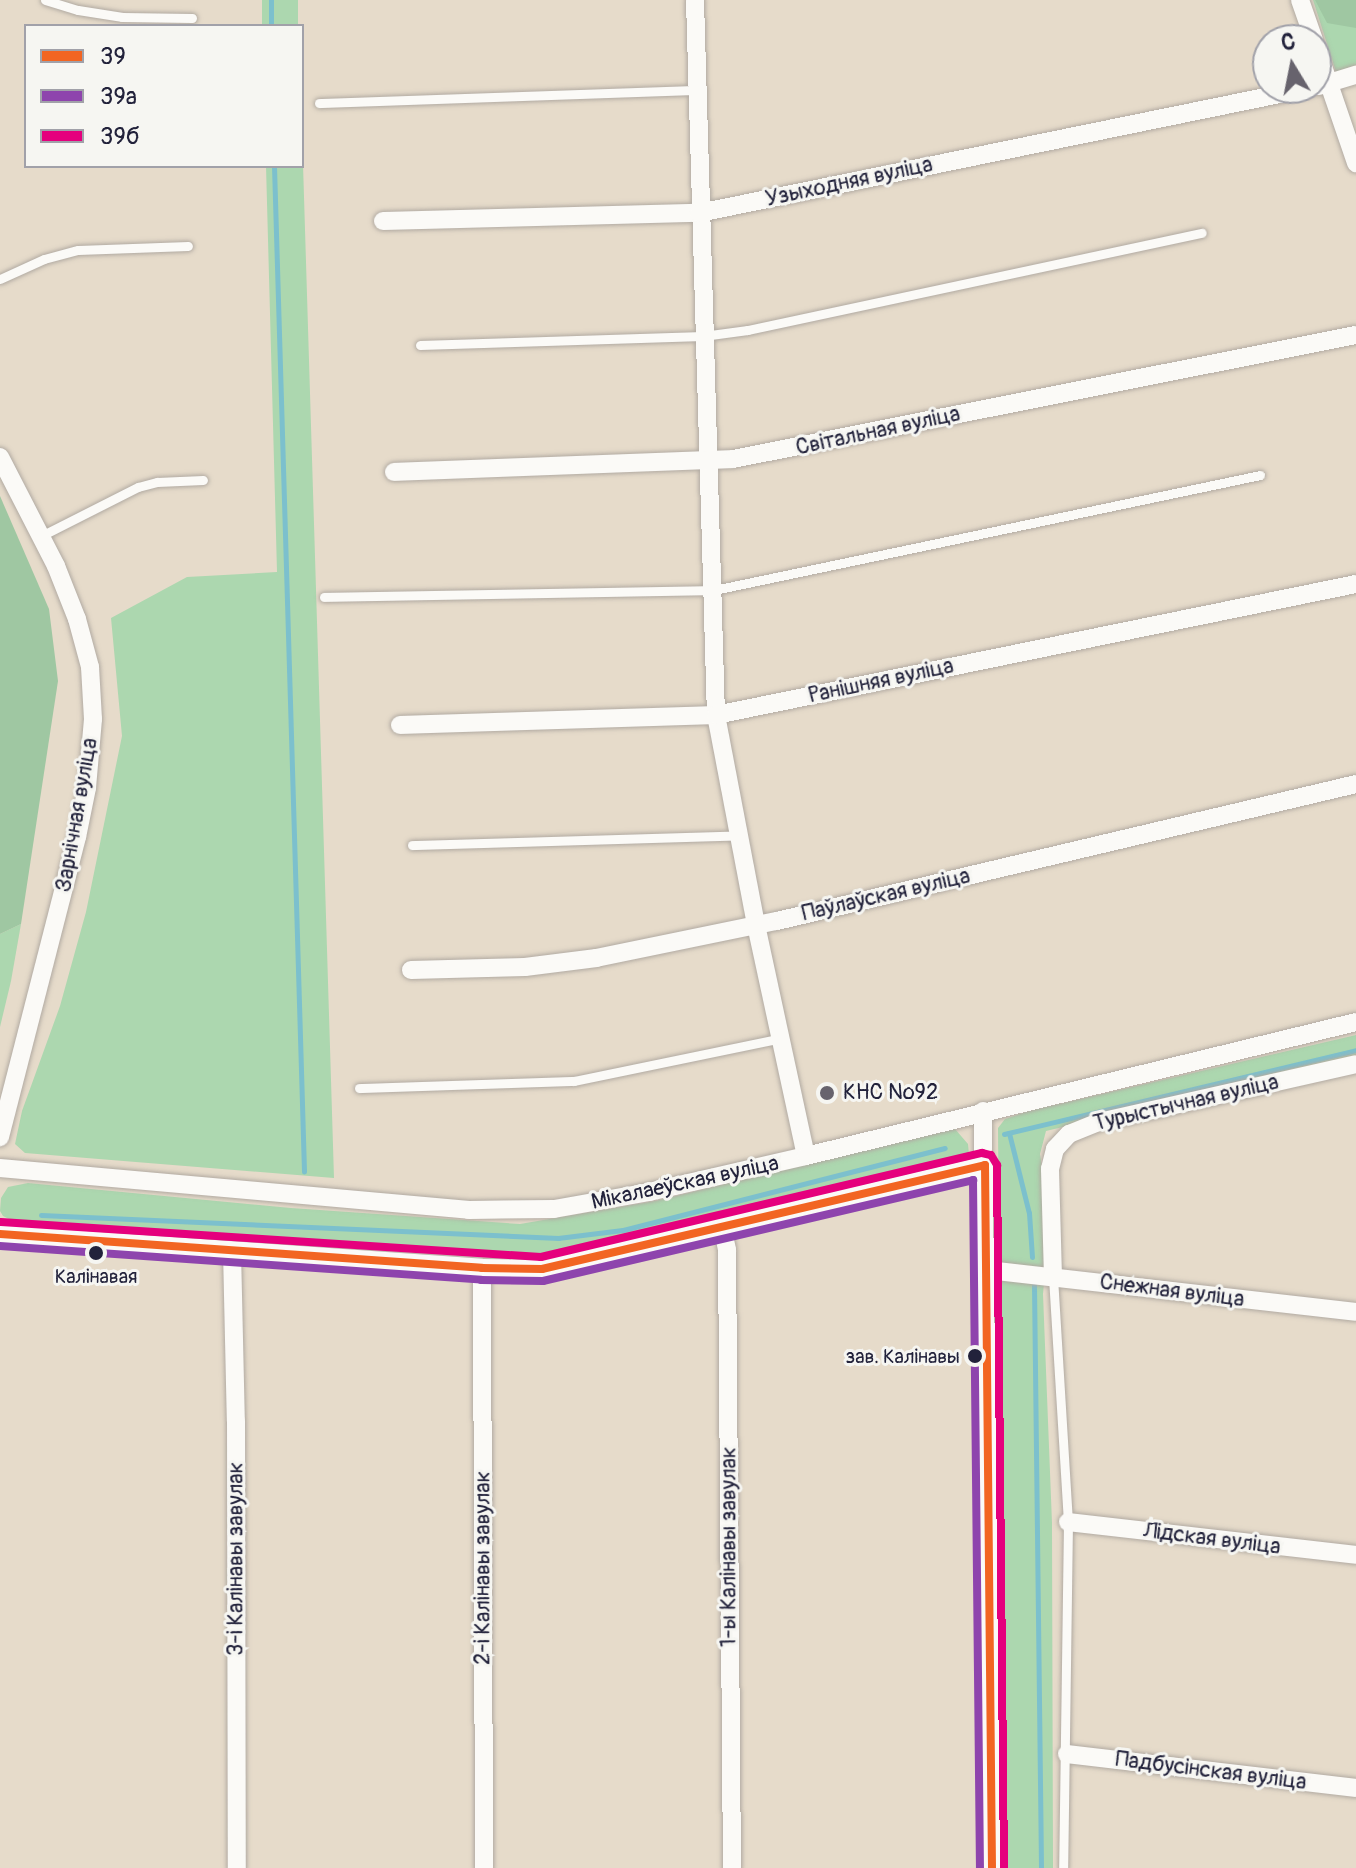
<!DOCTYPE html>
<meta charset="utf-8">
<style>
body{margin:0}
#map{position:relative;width:1356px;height:1868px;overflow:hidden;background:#e6dbca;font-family:Pangolin,sans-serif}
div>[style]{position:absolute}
.green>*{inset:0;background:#acd7af;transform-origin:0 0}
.forest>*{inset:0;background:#9fc7a2}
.stream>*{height:5px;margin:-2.5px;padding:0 2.5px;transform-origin:2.5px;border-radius:2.5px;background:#7cc0cd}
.roads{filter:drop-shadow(0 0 2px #b1aaa2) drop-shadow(0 0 2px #b1aaa2)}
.lane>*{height:9px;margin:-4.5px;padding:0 4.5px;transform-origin:4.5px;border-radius:4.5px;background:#fbfaf7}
.street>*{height:18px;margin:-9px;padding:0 9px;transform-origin:9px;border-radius:9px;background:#fbfaf7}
.bus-1>*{height:8px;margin:-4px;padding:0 4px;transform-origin:4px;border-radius:4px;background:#f26522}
.bus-2>*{height:8px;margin:-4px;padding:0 4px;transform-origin:4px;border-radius:4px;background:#8e44ad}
.bus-3>*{height:8px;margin:-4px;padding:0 4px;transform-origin:4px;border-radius:4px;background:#e5007d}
.dots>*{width:22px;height:22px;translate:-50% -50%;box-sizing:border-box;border:4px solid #f6f6f2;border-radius:50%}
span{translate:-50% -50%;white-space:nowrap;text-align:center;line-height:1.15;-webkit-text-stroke:6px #f6f6f2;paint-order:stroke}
.bus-label{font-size:20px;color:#22223b}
.right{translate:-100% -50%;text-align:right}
.street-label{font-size:22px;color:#22223b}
.poi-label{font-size:22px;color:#22223b}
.left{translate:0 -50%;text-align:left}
.legend{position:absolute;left:24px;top:24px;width:280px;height:144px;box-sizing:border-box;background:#f6f6f2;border:2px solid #a1a1a9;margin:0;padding:10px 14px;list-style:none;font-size:24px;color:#22223b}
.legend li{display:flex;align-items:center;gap:16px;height:40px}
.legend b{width:40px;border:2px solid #a1a1a9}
.north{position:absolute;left:1252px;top:24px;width:80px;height:80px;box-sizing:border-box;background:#f6f6f2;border:2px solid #a1a1a9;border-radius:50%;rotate:350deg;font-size:22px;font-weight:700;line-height:32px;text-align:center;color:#22223b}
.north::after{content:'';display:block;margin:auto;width:28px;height:36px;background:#67636d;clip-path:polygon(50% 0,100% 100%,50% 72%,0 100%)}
</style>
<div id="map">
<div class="green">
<i style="left:262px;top:0;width:36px;height:26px"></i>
<i style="clip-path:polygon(1313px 0,1356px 0,1356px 65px,1336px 72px)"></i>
<i style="clip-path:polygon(302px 131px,334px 1178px,25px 1153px,15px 1144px,22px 1111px,60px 1006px,86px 912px,122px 736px,111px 618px,187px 577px,277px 572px,266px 166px,302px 166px)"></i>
<i style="clip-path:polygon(21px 924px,11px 981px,0 1027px,0 934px)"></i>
<i style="clip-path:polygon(1356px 1035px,1356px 1057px,1046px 1131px,1040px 1154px,1050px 1221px,1043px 1294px,1052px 1523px,1053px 1868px,1004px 1868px,998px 1128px,1005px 1119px,1029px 1111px)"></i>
<i style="clip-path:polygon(955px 1129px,968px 1144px,969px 1154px,955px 1159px,587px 1250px,531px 1258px,15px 1222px,3px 1216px,0 1211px,1px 1198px,8px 1187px,28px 1183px,291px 1208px,520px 1224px,655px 1201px)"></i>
</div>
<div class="forest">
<i style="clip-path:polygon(1315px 0,1356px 0,1356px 28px,1327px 23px)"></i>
<i style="clip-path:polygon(0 496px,49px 609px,58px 681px,21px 924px,0 934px)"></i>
</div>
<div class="stream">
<i style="left:271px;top:0;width:26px;rotate:90deg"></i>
<i style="left:274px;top:166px;width:1006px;rotate:88.29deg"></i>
<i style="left:1009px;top:1133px;width:82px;rotate:76deg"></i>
<i style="left:1029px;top:1213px;width:44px;rotate:86.1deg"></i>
<i style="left:1004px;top:1134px;width:362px;rotate:-13.4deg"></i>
<i style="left:41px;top:1215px;width:518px;rotate:2.55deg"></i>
<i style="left:558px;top:1238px;width:65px;rotate:-7deg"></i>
<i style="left:623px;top:1230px;width:332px;rotate:-14.3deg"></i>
<i style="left:1034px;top:1285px;width:583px;rotate:89.31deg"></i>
</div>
<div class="roads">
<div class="lane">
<i style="left:45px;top:0;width:34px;rotate:17deg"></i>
<i style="left:78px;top:10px;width:45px;rotate:9deg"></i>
<i style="left:122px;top:17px;width:70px;rotate:0.8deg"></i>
<i style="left:319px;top:103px;width:378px;rotate:-2deg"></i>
<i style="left:0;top:279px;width:48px;rotate:-24.4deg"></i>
<i style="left:44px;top:259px;width:35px;rotate:-15deg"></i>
<i style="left:78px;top:250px;width:110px;rotate:-2.1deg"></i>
<i style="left:420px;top:345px;width:283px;rotate:-1.8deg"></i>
<i style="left:703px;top:336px;width:45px;rotate:-7.6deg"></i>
<i style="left:748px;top:330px;width:464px;rotate:-12.1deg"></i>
<i style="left:41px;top:536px;width:109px;rotate:-26.8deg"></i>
<i style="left:138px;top:487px;width:20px;rotate:-15deg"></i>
<i style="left:157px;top:482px;width:46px;rotate:-2.5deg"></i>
<i style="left:324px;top:597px;width:390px;rotate:-1deg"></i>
<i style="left:714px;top:590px;width:558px;rotate:-11.89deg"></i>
<i style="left:412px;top:845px;width:328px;rotate:-1.7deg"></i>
<i style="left:359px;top:1088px;width:215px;rotate:-1.9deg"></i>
<i style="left:574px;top:1081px;width:211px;rotate:-11.7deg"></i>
<i style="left:1053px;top:1277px;width:245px;rotate:86.5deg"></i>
<i style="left:1068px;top:1522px;width:346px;rotate:90.8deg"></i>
</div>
<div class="street">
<i style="left:695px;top:0;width:715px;rotate:88.32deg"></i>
<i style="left:716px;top:715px;width:214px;rotate:79.2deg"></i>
<i style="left:756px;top:925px;width:236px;rotate:77.8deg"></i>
<i style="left:1300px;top:0;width:42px;rotate:70.7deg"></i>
<i style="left:1316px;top:46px;width:124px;rotate:71.1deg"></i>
<i style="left:1319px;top:86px;width:39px;rotate:-17deg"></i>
<i style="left:383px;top:221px;width:316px;rotate:-1.5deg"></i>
<i style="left:699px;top:213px;width:623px;rotate:-11.58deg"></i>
<i style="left:0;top:457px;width:123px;rotate:62.8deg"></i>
<i style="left:56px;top:566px;width:57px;rotate:68.4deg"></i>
<i style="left:77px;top:619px;width:50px;rotate:74.8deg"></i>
<i style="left:90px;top:667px;width:52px;rotate:86.7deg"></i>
<i style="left:93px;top:719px;width:69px;rotate:95deg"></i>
<i style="left:87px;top:788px;width:50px;rotate:101.5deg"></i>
<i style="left:77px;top:837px;width:310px;rotate:104.4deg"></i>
<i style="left:394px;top:472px;width:339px;rotate:-2.2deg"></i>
<i style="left:733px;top:459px;width:635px;rotate:-11.26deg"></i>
<i style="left:400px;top:725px;width:316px;rotate:-1.8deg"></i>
<i style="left:716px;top:715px;width:653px;rotate:-11.57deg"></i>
<i style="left:411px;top:970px;width:114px;rotate:-1.5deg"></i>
<i style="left:525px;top:967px;width:72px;rotate:-7.2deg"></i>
<i style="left:596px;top:958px;width:185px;rotate:-11.6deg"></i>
<i style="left:777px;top:921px;width:595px;rotate:-13.31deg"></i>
<i style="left:983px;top:1111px;width:757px;rotate:89.32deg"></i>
<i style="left:0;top:1168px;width:471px;rotate:5.1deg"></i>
<i style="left:469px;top:1210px;width:85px;rotate:-0.7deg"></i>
<i style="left:554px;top:1209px;width:97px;rotate:-10.1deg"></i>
<i style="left:649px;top:1192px;width:161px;rotate:-12.9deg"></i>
<i style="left:806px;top:1156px;width:566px;rotate:-13.69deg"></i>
<i style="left:722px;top:1226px;width:25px;rotate:78deg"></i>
<i style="left:727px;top:1250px;width:618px;rotate:89.54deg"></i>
<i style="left:0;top:1234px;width:483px;rotate:4deg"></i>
<i style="left:482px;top:1268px;width:60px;rotate:1deg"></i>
<i style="left:542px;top:1269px;width:455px;rotate:-13.2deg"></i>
<i style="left:232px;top:1251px;width:170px;rotate:88.7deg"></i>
<i style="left:236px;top:1421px;width:447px;rotate:89.9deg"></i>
<i style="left:482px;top:1268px;width:600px;rotate:89.81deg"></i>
<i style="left:988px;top:1270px;width:370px;rotate:6.5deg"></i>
<i style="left:1053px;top:1277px;width:108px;rotate:-91.6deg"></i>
<i style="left:1050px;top:1169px;width:21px;rotate:-76deg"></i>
<i style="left:1055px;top:1149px;width:21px;rotate:-47deg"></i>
<i style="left:1069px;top:1134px;width:32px;rotate:-22deg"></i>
<i style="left:1099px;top:1122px;width:263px;rotate:-12.7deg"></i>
<i style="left:1068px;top:1522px;width:290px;rotate:6.5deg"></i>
<i style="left:1067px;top:1754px;width:291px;rotate:6.7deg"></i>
</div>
</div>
<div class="bus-1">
<i style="left:0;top:1234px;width:483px;rotate:4deg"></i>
<i style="left:482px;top:1268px;width:60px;rotate:1deg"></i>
<i style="left:542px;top:1269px;width:455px;rotate:-13.2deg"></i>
<i style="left:985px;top:1165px;width:703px;rotate:89.43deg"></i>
</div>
<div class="bus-2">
<i style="left:0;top:1246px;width:482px;rotate:4deg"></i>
<i style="left:481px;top:1280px;width:62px;rotate:0.9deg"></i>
<i style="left:543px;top:1281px;width:442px;rotate:-13.2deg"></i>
<i style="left:973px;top:1180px;width:688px;rotate:89.42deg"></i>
</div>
<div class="bus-3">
<i style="left:1px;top:1222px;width:541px;rotate:3.71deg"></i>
<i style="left:541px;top:1257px;width:453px;rotate:-13.3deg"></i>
<i style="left:982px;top:1153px;width:9px;rotate:13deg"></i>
<i style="left:991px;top:1155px;width:12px;rotate:59deg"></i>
<i style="left:997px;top:1165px;width:703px;rotate:89.43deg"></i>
</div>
<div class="dots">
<i style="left:827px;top:1093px;background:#67636d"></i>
<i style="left:96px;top:1253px;background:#22223b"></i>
<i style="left:975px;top:1356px;background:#22223b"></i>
</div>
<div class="bus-label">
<span style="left:96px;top:1276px">Калінавая</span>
<span class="right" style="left:960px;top:1356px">зав. Калінавы</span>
</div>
<div class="street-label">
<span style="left:849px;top:182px;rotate:-12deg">Узыходняя вуліца</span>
<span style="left:878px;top:431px;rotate:-12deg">Світальная вуліца</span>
<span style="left:881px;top:681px;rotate:-12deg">Ранішняя вуліца</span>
<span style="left:77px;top:815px;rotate:-80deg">Зарнічная вуліца</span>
<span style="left:886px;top:895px;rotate:-13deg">Паўлаўская вуліца</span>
<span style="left:1186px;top:1103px;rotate:-13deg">Турыстычная вуліца</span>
<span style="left:685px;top:1183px;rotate:-12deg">Мікалаеўская вуліца</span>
<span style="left:1172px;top:1291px;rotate:7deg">Снежная вуліца</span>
<span style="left:1212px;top:1539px;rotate:7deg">Лідская вуліца</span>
<span style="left:729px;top:1547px;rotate:-90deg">1-ы Калінавы завулак</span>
<span style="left:236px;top:1559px;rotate:-90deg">3-і Калінавы завулак</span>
<span style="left:483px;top:1568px;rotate:-90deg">2-і Калінавы завулак</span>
<span style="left:1211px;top:1771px;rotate:7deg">Падбусінская вуліца</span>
</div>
<div class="poi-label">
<span class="left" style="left:843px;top:1093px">КНС №92</span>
</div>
<ul class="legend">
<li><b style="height:10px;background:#f26522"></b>39</li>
<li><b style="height:10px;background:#8e44ad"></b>39а</li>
<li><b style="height:10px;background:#e5007d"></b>39б</li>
</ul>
<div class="north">С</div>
</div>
